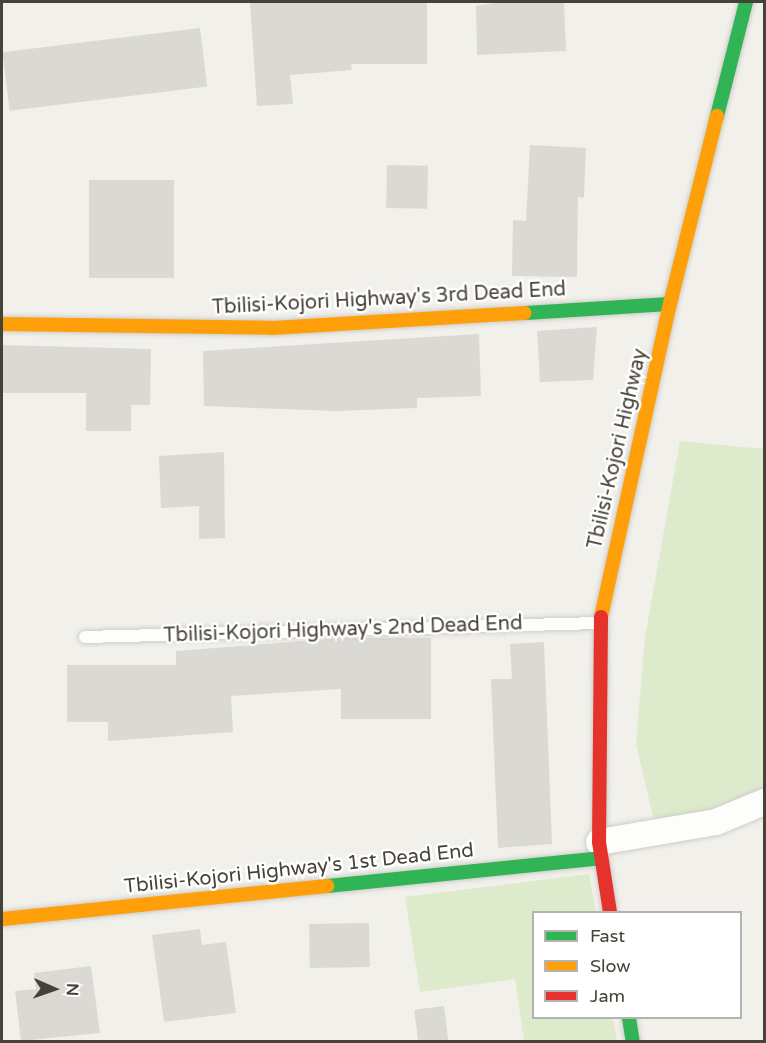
<!DOCTYPE html>
<style>
body{margin:0}
#map{position:relative;width:766px;height:1043px;overflow:hidden;background:#f1f0eb;font-family:"Varela Round",sans-serif}
div>[style]{position:absolute}
.green>*{inset:0;background:#ddebcc}
.building>*{inset:0;background:#dbd9d3;transform-origin:0 0}
.roads{filter:drop-shadow(0 0 2px #cfcdc8) drop-shadow(0 0 2px #cfcdc8)}
.lane>*{height:12px;margin:-6px;padding:0 6px;transform-origin:6px;border-radius:6px;background:#fdfdfc}
.street>*{height:26px;margin:-13px;padding:0 13px;transform-origin:13px;border-radius:13px;background:#fdfdfc}
.fast>*{height:14px;margin:-7px;padding:0 7px;transform-origin:7px;border-radius:7px;background:#30b455}
.slow>*{height:14px;margin:-7px;padding:0 7px;transform-origin:7px;border-radius:7px;background:#ff9f0a}
.jam>*{height:14px;margin:-7px;padding:0 7px;transform-origin:7px;border-radius:7px;background:#e5322d}
span{translate:-50% -50%;white-space:nowrap;text-align:center;line-height:1.15;-webkit-text-stroke:5px #fff;paint-order:stroke}
.street-label{font-size:20px;color:#474237}
.frame{position:absolute;inset:0;border:3px solid #474237;pointer-events:none}
.legend{position:absolute;left:532px;top:911px;width:210px;height:108px;box-sizing:border-box;background:#fff;border:2px solid #b5b3af;margin:0;padding:8px 10px;list-style:none;font-size:18px;color:#474237}
.legend li{display:flex;align-items:center;gap:12px;height:30px}
.legend b{width:30px;border:2px solid #b5b3af}
.north{position:absolute;left:24px;top:959px;width:60px;height:60px;-webkit-text-stroke:4px #fff;paint-order:stroke;rotate:92deg;font-size:16px;font-weight:700;line-height:24px;text-align:center;color:#474237}
.north::after{content:'';display:block;margin:auto;width:21px;height:27px;background:#474237;clip-path:polygon(50% 0,100% 100%,50% 72%,0 100%)}
</style>
<div id="map">
<div class="green">
<i style="clip-path:polygon(680px 441px,764px 449px,764px 795px,718px 817px,654px 821px,636px 744px,645px 637px)"></i>
<i style="clip-path:polygon(589px 874px,596px 912px,534px 912px,534px 1018px,613px 1018px,617px 1041px,524px 1041px,515px 979px,420px 992px,405px 897px)"></i>
</div>
<div class="building">
<i style="clip-path:polygon(250px 2px,427px 2px,427px 64px,351px 64px,352px 70px,290px 75px,293px 104px,257px 106px)"></i>
<i style="clip-path:polygon(500px 2px,564px 2px,566px 51px,477px 55px,476px 6px)"></i>
<i style="left:200px;top:28px;width:59px;height:199px;rotate:83deg"></i>
<i style="clip-path:polygon(530px 145px,586px 148px,584px 198px,578px 197px,577px 277px,512px 276px,513px 220px,526px 221px)"></i>
<i style="left:387px;top:165px;width:41px;height:43px;rotate:1deg"></i>
<i style="left:89px;top:180px;width:85px;height:98px"></i>
<i style="clip-path:polygon(597px 327px,593px 380px,540px 382px,537px 331px)"></i>
<i style="clip-path:polygon(479px 334px,481px 396px,417px 398px,417px 408px,336px 411px,204px 406px,203px 351px)"></i>
<i style="clip-path:polygon(2px 345px,151px 349px,150px 405px,131px 405px,131px 431px,86px 431px,86px 393px,2px 393px)"></i>
<i style="clip-path:polygon(224px 452px,225px 538px,199px 539px,199px 506px,161px 508px,159px 456px)"></i>
<i style="clip-path:polygon(341px 638px,431px 638px,431px 719px,341px 719px,341px 689px,231px 696px,233px 732px,108px 741px,108px 722px,67px 722px,67px 665px,176px 665px,176px 651px)"></i>
<i style="clip-path:polygon(544px 642px,552px 844px,498px 848px,491px 679px,512px 679px,510px 644px)"></i>
<i style="left:369px;top:923px;width:44px;height:60px;rotate:89deg"></i>
<i style="clip-path:polygon(200px 929px,202px 945px,226px 942px,236px 1013px,164px 1022px,152px 935px)"></i>
<i style="clip-path:polygon(91px 966px,100px 1033px,21px 1041px,15px 991px,36px 989px,34px 973px)"></i>
<i style="left:444px;top:1006px;width:35px;height:30px;rotate:83deg"></i>
</div>
<div class="roads">
<div class="lane">
<i style="left:85px;top:637px;width:514px;rotate:-1.56deg"></i>
</div>
<div class="street">
<i style="left:599px;top:842px;width:119px;rotate:-9.7deg"></i>
<i style="left:716px;top:822px;width:52px;rotate:-22.6deg"></i>
</div>
<div class="fast">
<i style="left:717px;top:116px;width:118px;rotate:-75.7deg"></i>
<i style="left:525px;top:313px;width:145px;rotate:-3.6deg"></i>
<i style="left:327px;top:886px;width:275px;rotate:-5.8deg"></i>
<i style="left:629px;top:1018px;width:24px;rotate:81deg"></i>
</div>
<div class="slow">
<i style="left:2px;top:324px;width:270px;rotate:0.8deg"></i>
<i style="left:272px;top:328px;width:253px;rotate:-3.4deg"></i>
<i style="left:601px;top:617px;width:321px;rotate:-77.6deg"></i>
<i style="left:670px;top:304px;width:194px;rotate:-76deg"></i>
<i style="left:2px;top:919px;width:327px;rotate:-5.8deg"></i>
</div>
<div class="jam">
<i style="left:601px;top:617px;width:225px;rotate:90.5deg"></i>
<i style="left:599px;top:842px;width:71px;rotate:81.1deg"></i>
</div>
</div>
<div class="street-label">
<span style="left:389px;top:299px;rotate:-3deg">Tbilisi-Kojori Highway's 3rd Dead End</span>
<span style="left:618px;top:449px;rotate:-77deg">Tbilisi-Kojori Highway</span>
<span style="left:343px;top:630px;rotate:-2deg">Tbilisi-Kojori Highway's 2nd Dead End</span>
<span style="left:299px;top:869px;rotate:-6deg">Tbilisi-Kojori Highway's 1st Dead End</span>
</div>
<div class="frame"></div>
<ul class="legend">
<li><b style="height:8px;background:#30b455"></b>Fast</li>
<li><b style="height:8px;background:#ff9f0a"></b>Slow</li>
<li><b style="height:8px;background:#e5322d"></b>Jam</li>
</ul>
<div class="north">N</div>
</div>
